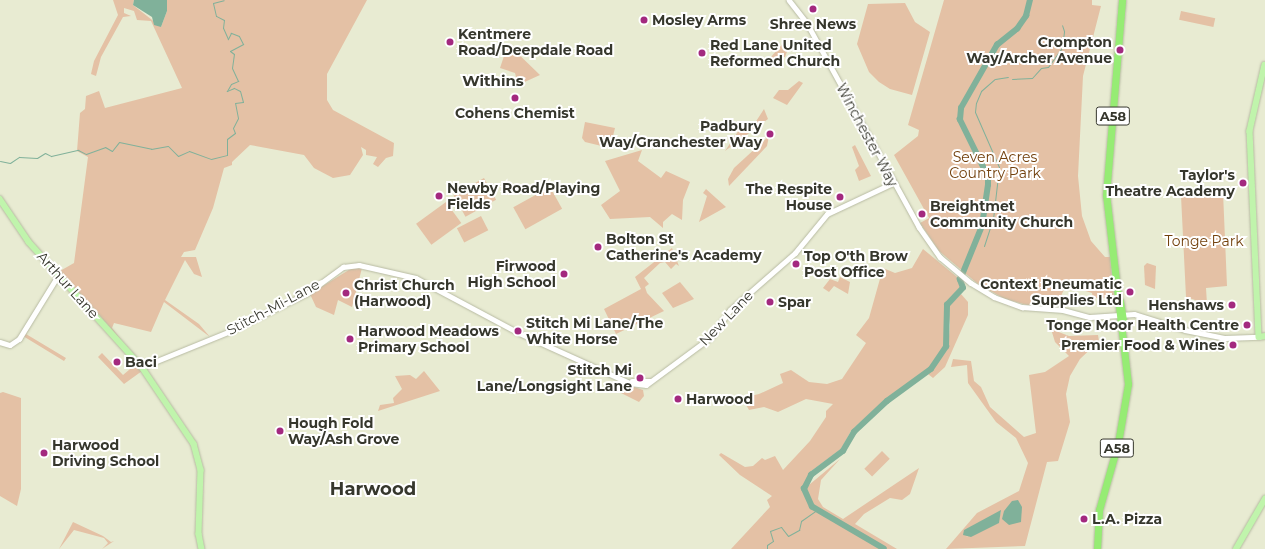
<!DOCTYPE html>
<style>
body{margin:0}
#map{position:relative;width:1265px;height:549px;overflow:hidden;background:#e8ebd2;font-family:Montserrat,sans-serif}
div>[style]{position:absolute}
.green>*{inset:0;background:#e4c1a5;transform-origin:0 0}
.water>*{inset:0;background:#80b19a}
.stream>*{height:1px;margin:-0.5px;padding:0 0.5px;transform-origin:0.5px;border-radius:0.5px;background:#80b19a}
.river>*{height:5.5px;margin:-2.75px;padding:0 2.75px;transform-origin:2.75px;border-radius:2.75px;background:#80b19a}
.roads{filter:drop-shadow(0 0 1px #b8bba3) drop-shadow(0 0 1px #b8bba3)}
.minor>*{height:4.5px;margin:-2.25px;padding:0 2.25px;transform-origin:2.25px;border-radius:2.25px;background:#fff}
.major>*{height:5.5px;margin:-2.75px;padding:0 2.75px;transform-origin:2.75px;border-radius:2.75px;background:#c0f4ac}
.highway>*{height:7px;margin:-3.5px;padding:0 3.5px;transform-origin:3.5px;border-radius:3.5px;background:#96ec74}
.dots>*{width:11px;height:11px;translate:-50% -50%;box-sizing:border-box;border:2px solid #fff;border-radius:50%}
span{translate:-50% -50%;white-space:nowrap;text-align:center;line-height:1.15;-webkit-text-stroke:4px #fff;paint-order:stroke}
.shield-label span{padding:1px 3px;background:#fff;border:1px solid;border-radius:3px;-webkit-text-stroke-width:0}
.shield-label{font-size:13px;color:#36372d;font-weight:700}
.poi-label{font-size:14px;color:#36372d;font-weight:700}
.left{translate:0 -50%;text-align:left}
.right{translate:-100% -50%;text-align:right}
.street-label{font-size:14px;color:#36372d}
.park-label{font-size:14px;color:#73410d}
.neighbourhood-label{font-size:15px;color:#36372d;font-weight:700}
.district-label{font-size:18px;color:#36372d;font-weight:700}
</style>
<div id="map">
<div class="green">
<i style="clip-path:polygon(113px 0,134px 0,133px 5px,161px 27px,167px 11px,167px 0,367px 0,327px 74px,327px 100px,333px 110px,394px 143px,393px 156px,386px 158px,378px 167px,373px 164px,377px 157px,366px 155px,366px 150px,361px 147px,363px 155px,350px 175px,333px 178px,314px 168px,304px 155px,250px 145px,232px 162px,232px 165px,224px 168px,213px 208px,195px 250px,184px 252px,181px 257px,196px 257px,202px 277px,194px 274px,185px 260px,165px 300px,199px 324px,210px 337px,164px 302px,151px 332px,114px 323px,112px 328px,122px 341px,60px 271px,74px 263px,88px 157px,77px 151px,80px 113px,85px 109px,86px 96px,99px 91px,105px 108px,182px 88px,151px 21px,137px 20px,134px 11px,124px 8px,124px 13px,131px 16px,123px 17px,101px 57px,96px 76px,91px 74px,94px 61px,118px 15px)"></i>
<i style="clip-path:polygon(944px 0,1092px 0,1092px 5px,1101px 6px,1083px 76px,1078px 176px,1082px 216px,1091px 241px,1105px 257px,1110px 257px,1114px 298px,1093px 298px,1092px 293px,1066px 285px,1057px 305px,1027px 305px,1005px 299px,978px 284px,939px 251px,920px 223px,929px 218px,894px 155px,918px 136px,919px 130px,908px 125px)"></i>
<i style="clip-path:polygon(905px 3px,915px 22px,930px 32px,912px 95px,890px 89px,879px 82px,869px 72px,857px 44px,868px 4px)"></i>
<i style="left:1181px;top:11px;width:35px;height:9px;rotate:12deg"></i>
<i style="clip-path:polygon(785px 41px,788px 49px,785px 57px,770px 58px)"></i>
<i style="clip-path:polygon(508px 44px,540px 75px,518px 85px,515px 73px,500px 68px)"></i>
<i style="clip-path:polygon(799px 81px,803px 83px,787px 105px,773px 98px,779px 90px,788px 90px)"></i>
<i style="clip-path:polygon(764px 109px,768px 119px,725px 151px,745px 121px,753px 126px)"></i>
<i style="clip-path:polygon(585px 122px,615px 128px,610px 148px,585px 142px,582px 138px)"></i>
<i style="clip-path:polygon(769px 136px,767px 146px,729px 186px,728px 179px,734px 168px)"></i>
<i style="clip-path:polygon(855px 145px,871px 176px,859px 181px,855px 170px,859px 166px,852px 147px)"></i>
<i style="clip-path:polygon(642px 150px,638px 161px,661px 178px,666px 171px,690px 182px,683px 200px,682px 220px,672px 214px,663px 222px,663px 228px,650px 217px,610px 219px,601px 205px,620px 191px,605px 161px)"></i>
<i style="left:484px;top:178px;width:25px;height:35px;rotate:61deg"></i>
<i style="left:550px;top:187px;width:25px;height:42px;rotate:61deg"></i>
<i style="clip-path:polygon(706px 189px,726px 207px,699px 222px,707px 196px,703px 193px)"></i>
<i style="clip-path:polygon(1223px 192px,1227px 286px,1206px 288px,1207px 304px,1186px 297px,1181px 196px)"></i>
<i style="left:446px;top:202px;width:26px;height:37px;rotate:54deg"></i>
<i style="left:481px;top:216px;width:16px;height:27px;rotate:63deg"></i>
<i style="clip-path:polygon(672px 248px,679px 266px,676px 264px,671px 269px,665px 262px,660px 263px,644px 278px,649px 284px,645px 287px,647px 293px,664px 311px,616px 334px,604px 309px,641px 289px,635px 277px)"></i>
<i style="clip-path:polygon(923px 249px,957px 277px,960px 287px,947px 301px,944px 346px,929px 369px,883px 401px,851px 431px,841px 449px,810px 472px,803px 490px,840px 459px,821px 480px,818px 499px,823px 507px,843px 519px,919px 468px,910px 494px,902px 500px,890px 498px,864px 514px,855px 524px,897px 549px,731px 549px,770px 507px,767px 500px,772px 496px,740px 475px,719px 455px,721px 453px,745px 467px,753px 466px,762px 458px,765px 460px,775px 456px,783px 470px,810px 441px,826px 417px,826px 411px,833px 404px,806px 399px,778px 412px,764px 407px,749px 410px,742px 398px,759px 394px,783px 383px,780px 374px,791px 370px,809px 382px,827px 384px,842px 379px,866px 343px,856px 335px,869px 318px,883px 268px,895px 273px,912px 268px)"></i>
<i style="clip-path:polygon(1147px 263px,1156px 266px,1155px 289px,1145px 285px,1144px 266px)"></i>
<i style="clip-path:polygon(352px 268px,362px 268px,352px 307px,338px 300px,334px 315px,316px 307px,310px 294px)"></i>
<i style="clip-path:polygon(840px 277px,850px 282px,848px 294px,834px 286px,829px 292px,823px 288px,830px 279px,838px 282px)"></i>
<i style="clip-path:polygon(680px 282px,694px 299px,673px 308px,662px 293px)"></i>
<i style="clip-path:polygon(961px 294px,968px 302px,968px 315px,945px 367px,933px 378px,928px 374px,948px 347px,950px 325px,948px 307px)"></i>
<i style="clip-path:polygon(34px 320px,26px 334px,66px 358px,64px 361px,23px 336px)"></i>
<i style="clip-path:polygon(evenodd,1051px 329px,1069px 336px,1098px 335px,1099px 341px,1080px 359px,1070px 376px,1066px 394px,1070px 422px,1058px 461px,1047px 462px,1025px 546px,946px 549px,977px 513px,1019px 491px,1028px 463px,1016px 438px,996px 422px,968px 383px,967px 365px,951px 367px,953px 359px,971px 361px,974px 381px,981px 387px,990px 407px,1024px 437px,1036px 433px,1029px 375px,1045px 372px,1069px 356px,1055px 342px,1051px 329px,1001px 511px,998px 523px,966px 537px,1001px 511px)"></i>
<i style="clip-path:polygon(102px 353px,123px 375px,136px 364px,142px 371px,124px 384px,98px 357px)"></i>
<i style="clip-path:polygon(424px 371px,440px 391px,378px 411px,380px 405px,394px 403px,393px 398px,402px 389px,395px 376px,410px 375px,416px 379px)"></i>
<i style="clip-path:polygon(623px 383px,643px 390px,644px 396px,639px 402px,621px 393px,619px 387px)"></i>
<i style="clip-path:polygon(3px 392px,21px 398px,21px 489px,17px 506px,0 496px,0 393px)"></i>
<i style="left:882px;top:451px;width:11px;height:25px;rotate:45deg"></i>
<i style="clip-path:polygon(73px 522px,103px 536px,111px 542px,114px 541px,102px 549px,108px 543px,104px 538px,74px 530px,59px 549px)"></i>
</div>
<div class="water">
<i style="clip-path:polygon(134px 0,167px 0,167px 11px,161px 27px,154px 25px,152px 17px,133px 5px)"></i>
<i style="clip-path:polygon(1018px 500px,1022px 507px,1021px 522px,1009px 525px,1002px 519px,1004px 511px,1012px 501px)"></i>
<i style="clip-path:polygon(1001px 510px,999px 523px,971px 537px,963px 535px,964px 530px)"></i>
</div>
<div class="stream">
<i style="left:1012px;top:79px;width:20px;rotate:-3deg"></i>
<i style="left:1032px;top:78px;width:13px;rotate:-48deg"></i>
<i style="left:1041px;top:68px;width:7px;rotate:-8deg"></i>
<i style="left:1048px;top:67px;width:24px;rotate:-54deg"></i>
<i style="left:1062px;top:48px;width:17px;rotate:-83deg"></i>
<i style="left:1064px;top:31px;width:6px;rotate:-108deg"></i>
<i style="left:0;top:161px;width:10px;rotate:11deg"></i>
<i style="left:10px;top:163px;width:11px;rotate:-34deg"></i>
<i style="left:19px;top:157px;width:18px;rotate:3deg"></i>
<i style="left:37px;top:158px;width:9px;rotate:-32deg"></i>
<i style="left:45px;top:153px;width:7px;rotate:27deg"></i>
<i style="left:51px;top:156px;width:28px;rotate:-13deg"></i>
<i style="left:78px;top:150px;width:9px;rotate:27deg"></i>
<i style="left:86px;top:154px;width:20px;rotate:-20deg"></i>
<i style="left:105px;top:147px;width:8px;rotate:30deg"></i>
<i style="left:112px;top:151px;width:11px;rotate:-52deg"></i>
<i style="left:119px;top:142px;width:33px;rotate:12deg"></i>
<i style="left:151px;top:149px;width:17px;rotate:-10deg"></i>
<i style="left:168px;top:146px;width:14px;rotate:45deg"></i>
<i style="left:178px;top:156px;width:12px;rotate:-24deg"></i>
<i style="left:189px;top:151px;width:23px;rotate:20deg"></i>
<i style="left:211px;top:159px;width:16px;rotate:-14deg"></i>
<i style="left:227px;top:155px;width:16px;rotate:-90deg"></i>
<i style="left:227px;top:139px;width:10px;rotate:-37deg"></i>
<i style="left:235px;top:133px;width:5px;rotate:-112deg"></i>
<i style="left:233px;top:128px;width:11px;rotate:-63deg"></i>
<i style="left:238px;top:118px;width:15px;rotate:-101deg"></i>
<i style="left:235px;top:103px;width:8px;rotate:-7deg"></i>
<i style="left:243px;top:102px;width:11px;rotate:-105deg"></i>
<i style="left:240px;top:91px;width:7px;rotate:-153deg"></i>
<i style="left:234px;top:88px;width:8px;rotate:157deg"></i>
<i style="left:227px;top:91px;width:8px;rotate:-60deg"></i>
<i style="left:231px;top:84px;width:8px;rotate:-23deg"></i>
<i style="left:238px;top:81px;width:14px;rotate:-115deg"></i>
<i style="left:232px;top:68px;width:14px;rotate:-82deg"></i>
<i style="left:234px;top:54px;width:5px;rotate:-143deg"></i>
<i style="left:230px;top:51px;width:15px;rotate:-28deg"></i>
<i style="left:243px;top:44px;width:9px;rotate:-117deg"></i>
<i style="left:239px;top:36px;width:9px;rotate:-159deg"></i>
<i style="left:231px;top:33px;width:7px;rotate:117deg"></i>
<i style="left:228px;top:39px;width:12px;rotate:-114deg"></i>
<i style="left:223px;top:28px;width:8px;rotate:-83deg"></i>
<i style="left:224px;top:20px;width:9px;rotate:-153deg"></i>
<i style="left:216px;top:16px;width:13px;rotate:-103deg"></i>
<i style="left:213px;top:3px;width:11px;rotate:-15deg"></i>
<i style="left:984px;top:246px;width:28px;rotate:-72deg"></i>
<i style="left:993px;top:219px;width:52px;rotate:-83.4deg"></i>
<i style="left:999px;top:167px;width:60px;rotate:-113.6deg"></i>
<i style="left:975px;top:112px;width:9px;rotate:-84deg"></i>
<i style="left:976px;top:103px;width:13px;rotate:-67deg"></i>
<i style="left:981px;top:91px;width:18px;rotate:-41deg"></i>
<i style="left:995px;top:79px;width:13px;rotate:-9deg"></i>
<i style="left:767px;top:549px;width:4px;rotate:-90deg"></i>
<i style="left:767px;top:545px;width:7px;rotate:-34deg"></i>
<i style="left:773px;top:541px;width:10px;rotate:-107deg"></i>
<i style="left:770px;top:531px;width:12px;rotate:-20deg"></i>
<i style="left:781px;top:527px;width:11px;rotate:52deg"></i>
<i style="left:788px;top:536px;width:13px;rotate:-29deg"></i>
<i style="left:799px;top:530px;width:9px;rotate:-77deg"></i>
<i style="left:801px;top:521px;width:19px;rotate:-35deg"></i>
</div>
<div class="river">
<i style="left:884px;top:549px;width:83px;rotate:-149.7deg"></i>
<i style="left:812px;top:507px;width:20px;rotate:-114deg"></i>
<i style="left:804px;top:489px;width:16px;rotate:-63deg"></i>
<i style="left:811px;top:475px;width:40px;rotate:-37deg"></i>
<i style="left:843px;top:451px;width:22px;rotate:-60deg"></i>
<i style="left:854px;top:432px;width:45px;rotate:-43.2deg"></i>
<i style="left:887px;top:401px;width:54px;rotate:-36deg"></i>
<i style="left:931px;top:369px;width:27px;rotate:-56deg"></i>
<i style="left:946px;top:347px;width:42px;rotate:-88.6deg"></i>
<i style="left:947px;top:305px;width:23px;rotate:-47deg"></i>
<i style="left:963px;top:288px;width:9px;rotate:-111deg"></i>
<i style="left:960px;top:280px;width:58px;rotate:-67.8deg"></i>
<i style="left:982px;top:226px;width:41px;rotate:-81.7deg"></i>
<i style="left:988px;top:185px;width:8px;rotate:-90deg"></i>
<i style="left:988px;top:177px;width:64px;rotate:-116.2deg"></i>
<i style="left:960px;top:120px;width:12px;rotate:-85deg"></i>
<i style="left:961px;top:108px;width:73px;rotate:-60.3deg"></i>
<i style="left:997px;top:45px;width:26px;rotate:-39deg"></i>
<i style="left:1017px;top:29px;width:16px;rotate:-55deg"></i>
<i style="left:1026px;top:16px;width:16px;rotate:-76deg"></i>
</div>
<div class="roads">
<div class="minor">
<i style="left:789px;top:0;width:29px;rotate:52deg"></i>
<i style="left:807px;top:23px;width:233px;rotate:61.2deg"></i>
<i style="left:919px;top:227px;width:37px;rotate:55deg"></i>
<i style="left:940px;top:257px;width:40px;rotate:40deg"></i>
<i style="left:971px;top:283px;width:27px;rotate:31deg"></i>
<i style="left:994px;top:297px;width:30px;rotate:20deg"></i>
<i style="left:1022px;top:307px;width:41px;rotate:4.2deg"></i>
<i style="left:1063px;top:310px;width:28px;rotate:15deg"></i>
<i style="left:1090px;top:317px;width:44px;rotate:-3.9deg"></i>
<i style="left:1134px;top:314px;width:53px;rotate:17.4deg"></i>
<i style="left:1185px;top:330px;width:41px;rotate:11.3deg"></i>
<i style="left:1225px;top:338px;width:34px;rotate:-2deg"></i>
<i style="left:0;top:342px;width:10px;rotate:17deg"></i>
<i style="left:10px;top:345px;width:11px;rotate:-34deg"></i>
<i style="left:19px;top:339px;width:76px;rotate:-58.4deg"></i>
<i style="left:142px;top:367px;width:93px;rotate:-22.1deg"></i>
<i style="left:228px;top:332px;width:87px;rotate:-26deg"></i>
<i style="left:306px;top:294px;width:46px;rotate:-36.1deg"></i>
<i style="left:343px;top:267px;width:16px;rotate:-7deg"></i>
<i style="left:359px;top:265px;width:58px;rotate:12.8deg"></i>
<i style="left:416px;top:278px;width:115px;rotate:28.1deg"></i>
<i style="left:517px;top:332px;width:124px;rotate:24.3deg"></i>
<i style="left:630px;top:383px;width:16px;rotate:7deg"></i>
<i style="left:646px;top:385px;width:81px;rotate:-36.4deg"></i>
<i style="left:711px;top:337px;width:33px;rotate:-55deg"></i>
<i style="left:730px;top:310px;width:86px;rotate:-41.2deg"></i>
<i style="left:795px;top:253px;width:50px;rotate:-50.6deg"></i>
<i style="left:827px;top:214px;width:73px;rotate:-25.2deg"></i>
<i style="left:632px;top:381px;width:19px"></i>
</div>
<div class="major">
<i style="left:1265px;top:65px;width:68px;rotate:102.8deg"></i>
<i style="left:1250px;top:131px;width:206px;rotate:87.5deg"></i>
<i style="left:1259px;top:337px;width:6px;rotate:-9deg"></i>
<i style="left:0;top:199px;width:52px;rotate:56deg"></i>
<i style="left:29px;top:242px;width:169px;rotate:47.9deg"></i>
<i style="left:142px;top:367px;width:93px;rotate:56deg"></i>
<i style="left:194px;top:444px;width:27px;rotate:75deg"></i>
<i style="left:201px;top:470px;width:64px;rotate:91.8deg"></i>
<i style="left:199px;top:534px;width:15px;rotate:79deg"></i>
<i style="left:1236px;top:549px;width:58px;rotate:-59.9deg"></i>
</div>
<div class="highway">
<i style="left:1120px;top:301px;width:24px;rotate:81deg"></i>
<i style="left:1097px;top:549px;width:39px;rotate:-87deg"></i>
<i style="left:1099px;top:510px;width:70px;rotate:-74.2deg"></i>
<i style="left:1118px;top:443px;width:60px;rotate:-80.4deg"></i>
<i style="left:1128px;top:384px;width:190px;rotate:-96.6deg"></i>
<i style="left:1106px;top:195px;width:196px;rotate:-85.3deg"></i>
</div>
</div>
<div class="dots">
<i style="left:813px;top:9px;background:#a3297f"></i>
<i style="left:644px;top:20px;background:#a3297f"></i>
<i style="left:450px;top:42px;background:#a3297f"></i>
<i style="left:1120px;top:50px;background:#a3297f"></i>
<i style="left:702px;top:53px;background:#a3297f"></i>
<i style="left:515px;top:98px;background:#a3297f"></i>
<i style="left:770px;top:134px;background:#a3297f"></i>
<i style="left:1243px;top:183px;background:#a3297f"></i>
<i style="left:439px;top:196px;background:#a3297f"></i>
<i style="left:840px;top:197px;background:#a3297f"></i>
<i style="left:922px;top:214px;background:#a3297f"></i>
<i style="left:598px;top:247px;background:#a3297f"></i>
<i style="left:796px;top:264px;background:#a3297f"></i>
<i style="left:564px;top:274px;background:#a3297f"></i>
<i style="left:1130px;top:292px;background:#a3297f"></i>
<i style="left:346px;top:293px;background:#a3297f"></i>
<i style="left:770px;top:302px;background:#a3297f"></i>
<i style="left:1232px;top:305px;background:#a3297f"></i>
<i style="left:1247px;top:325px;background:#a3297f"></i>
<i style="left:518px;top:331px;background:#a3297f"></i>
<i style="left:350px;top:339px;background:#a3297f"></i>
<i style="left:1233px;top:345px;background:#a3297f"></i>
<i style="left:117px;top:362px;background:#a3297f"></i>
<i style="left:640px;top:378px;background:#a3297f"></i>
<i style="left:678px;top:399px;background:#a3297f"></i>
<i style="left:280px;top:431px;background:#a3297f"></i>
<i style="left:44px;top:453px;background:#a3297f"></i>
<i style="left:1084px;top:519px;background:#a3297f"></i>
</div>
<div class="shield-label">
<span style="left:1113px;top:116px">A58</span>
<span style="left:1117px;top:448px">A58</span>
</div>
<div class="poi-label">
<span class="left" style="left:652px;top:20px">Mosley Arms</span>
<span style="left:813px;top:24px">Shree News</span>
<span class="left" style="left:458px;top:42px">Kentmere<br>Road/Deepdale Road</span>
<span class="right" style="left:1112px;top:50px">Crompton<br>Way/Archer Avenue</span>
<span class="left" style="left:710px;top:53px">Red Lane United<br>Reformed Church</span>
<span style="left:515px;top:113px">Cohens Chemist</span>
<span class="right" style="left:762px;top:134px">Padbury<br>Way/Granchester Way</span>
<span class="right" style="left:1235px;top:183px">Taylor's<br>Theatre Academy</span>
<span class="left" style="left:447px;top:196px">Newby Road/Playing<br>Fields</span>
<span class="right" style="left:832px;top:197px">The Respite<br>House</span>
<span class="left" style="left:930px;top:214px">Breightmet<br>Community Church</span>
<span class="left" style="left:606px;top:247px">Bolton St<br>Catherine's Academy</span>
<span class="left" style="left:804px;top:264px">Top O'th Brow<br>Post Office</span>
<span class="right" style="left:556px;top:274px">Firwood<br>High School</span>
<span class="right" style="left:1122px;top:292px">Context Pneumatic<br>Supplies Ltd</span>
<span class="left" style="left:354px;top:293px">Christ Church<br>(Harwood)</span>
<span class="left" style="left:778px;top:302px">Spar</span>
<span class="right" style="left:1224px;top:305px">Henshaws</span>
<span class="left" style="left:526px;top:331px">Stitch Mi Lane/The<br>White Horse</span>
<span class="right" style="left:1239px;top:325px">Tonge Moor Health Centre</span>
<span class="left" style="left:358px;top:339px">Harwood Meadows<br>Primary School</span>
<span class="right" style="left:1225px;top:345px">Premier Food &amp; Wines</span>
<span class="left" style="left:125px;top:362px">Baci</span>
<span class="right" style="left:632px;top:378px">Stitch Mi<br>Lane/Longsight Lane</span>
<span class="left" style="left:686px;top:399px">Harwood</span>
<span class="left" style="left:288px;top:431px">Hough Fold<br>Way/Ash Grove</span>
<span class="left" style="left:52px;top:453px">Harwood<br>Driving School</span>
<span class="left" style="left:1092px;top:519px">L.A. Pizza</span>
</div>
<div class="street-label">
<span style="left:867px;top:135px;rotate:62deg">Winchester Way</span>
<span style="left:68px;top:285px;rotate:48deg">Arthur Lane</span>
<span style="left:273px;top:307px;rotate:-28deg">Stitch-Mi-Lane</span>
<span style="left:726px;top:318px;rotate:-46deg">New Lane</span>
</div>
<div class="park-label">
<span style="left:995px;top:165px">Seven Acres<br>Country Park</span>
<span style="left:1204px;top:241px">Tonge Park</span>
</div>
<div class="neighbourhood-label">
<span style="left:493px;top:81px">Withins</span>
</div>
<div class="district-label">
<span style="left:373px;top:489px">Harwood</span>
</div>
</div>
